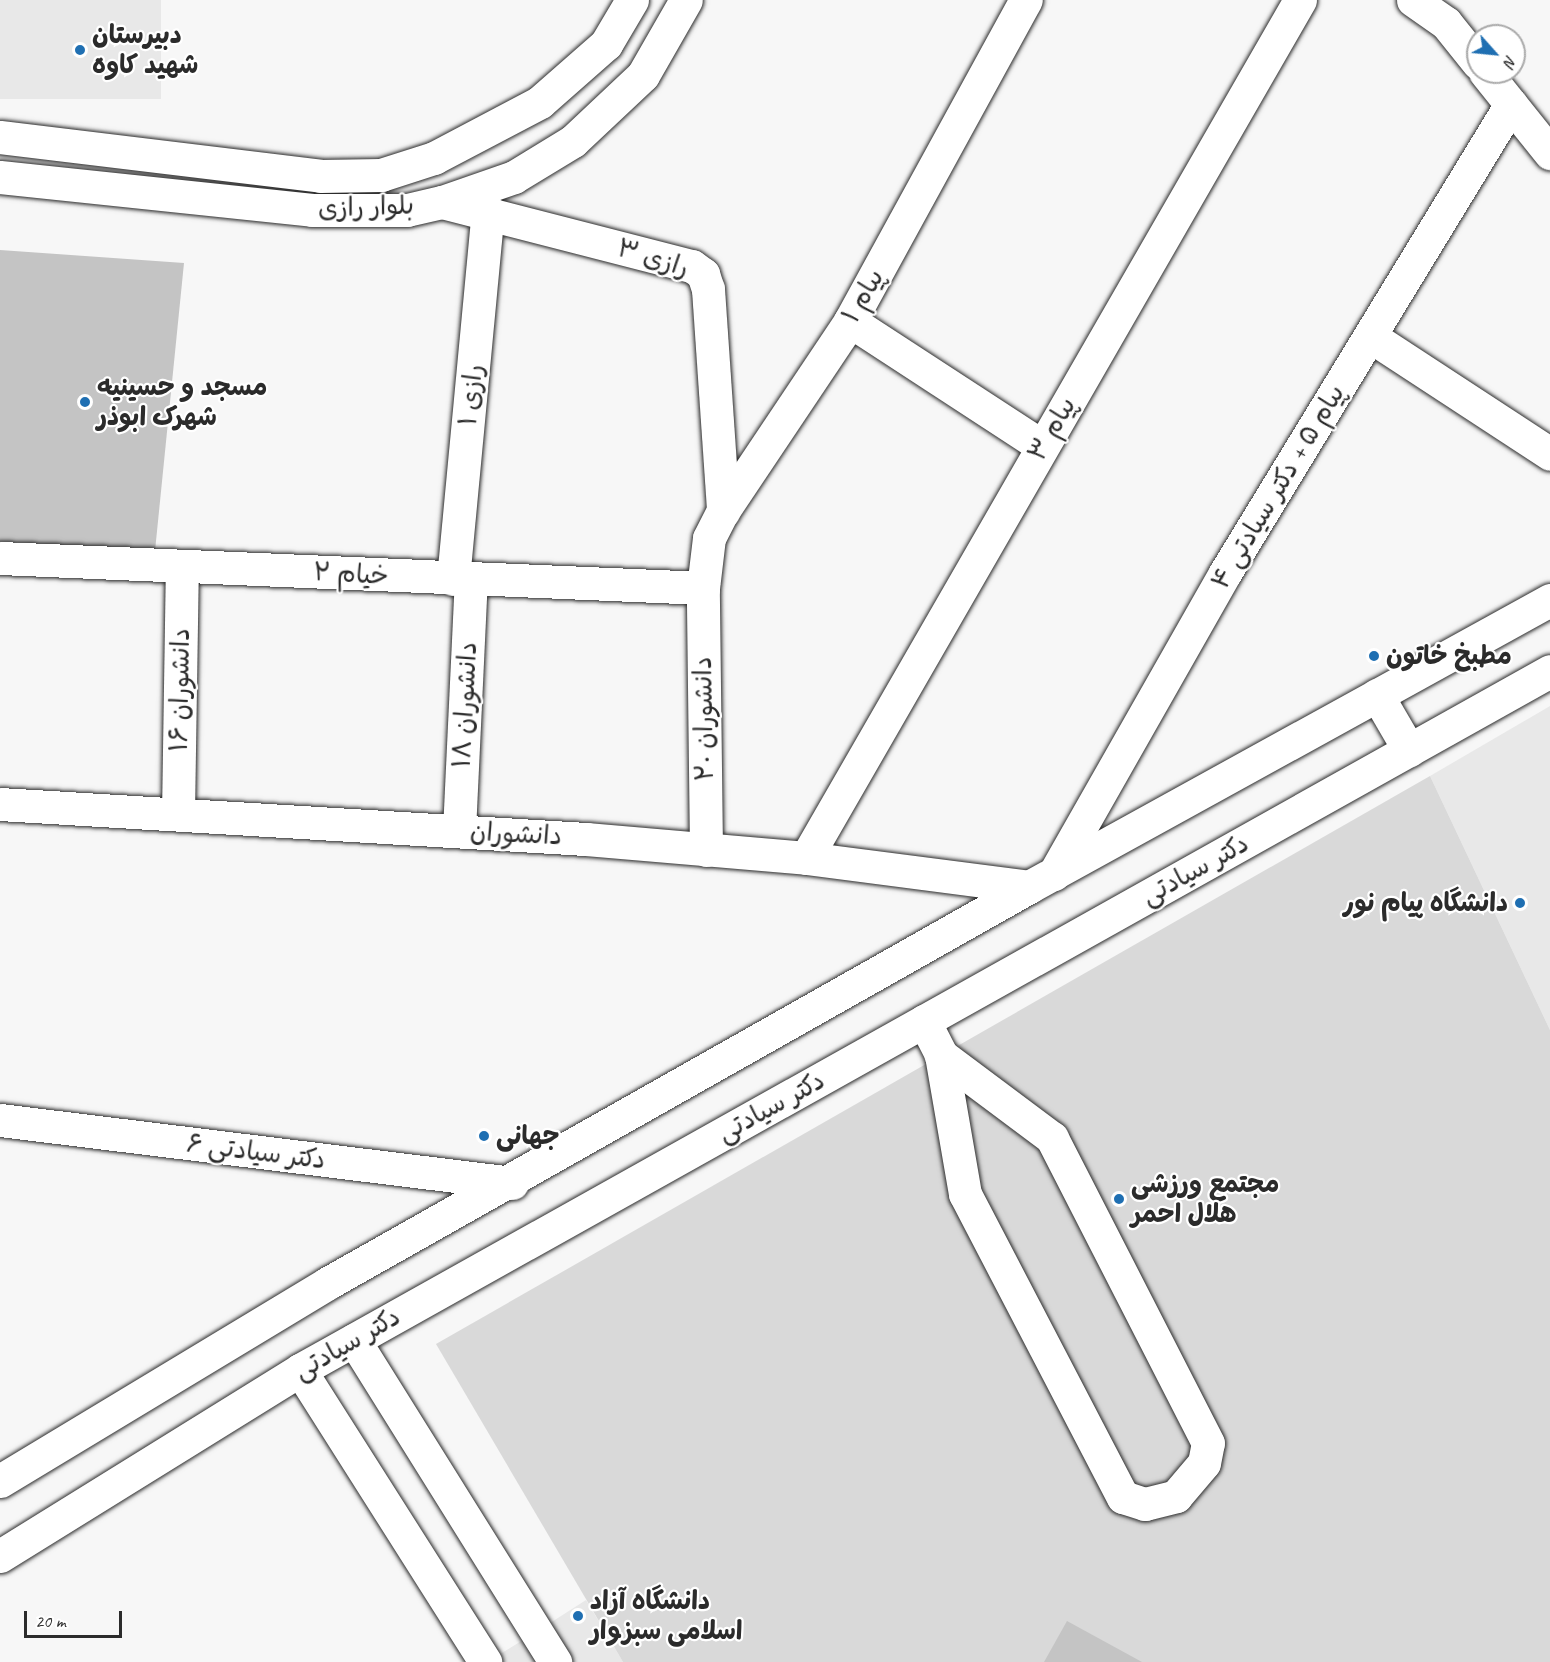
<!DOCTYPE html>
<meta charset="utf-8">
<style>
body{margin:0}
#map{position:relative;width:1550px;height:1662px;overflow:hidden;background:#f7f7f7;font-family:Caveat,"Playpen Sans Arabic",sans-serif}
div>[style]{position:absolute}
.built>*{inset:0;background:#e8e8e8;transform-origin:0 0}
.green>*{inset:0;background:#d9d9d9}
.building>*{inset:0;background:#c4c4c4}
.roads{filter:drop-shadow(0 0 2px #2b2b2b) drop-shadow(0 0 2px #2b2b2b)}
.minor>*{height:33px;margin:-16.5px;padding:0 16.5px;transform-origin:16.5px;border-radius:16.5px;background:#fff}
.major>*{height:33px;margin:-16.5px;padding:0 16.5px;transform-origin:16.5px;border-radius:16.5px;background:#fff}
.dots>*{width:16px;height:16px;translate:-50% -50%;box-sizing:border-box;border:3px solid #fff;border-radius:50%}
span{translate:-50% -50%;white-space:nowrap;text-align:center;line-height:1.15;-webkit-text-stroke:4.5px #fff;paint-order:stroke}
.poi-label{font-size:26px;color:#2b2b2b;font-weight:700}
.left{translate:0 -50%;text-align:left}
.right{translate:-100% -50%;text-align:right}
.street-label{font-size:26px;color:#2b2b2b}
.north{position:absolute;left:1466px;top:24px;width:60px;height:60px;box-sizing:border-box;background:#fff;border:2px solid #aaa;border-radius:50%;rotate:117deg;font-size:16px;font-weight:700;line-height:24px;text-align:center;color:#2b2b2b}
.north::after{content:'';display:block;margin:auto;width:21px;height:27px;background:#1f6fb2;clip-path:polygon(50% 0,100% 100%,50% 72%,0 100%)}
.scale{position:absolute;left:24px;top:1611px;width:98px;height:27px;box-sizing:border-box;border:3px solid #2b2b2b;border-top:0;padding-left:8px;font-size:18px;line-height:21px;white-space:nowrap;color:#2b2b2b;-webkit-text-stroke:4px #fff;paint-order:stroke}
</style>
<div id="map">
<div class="built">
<i style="left:0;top:0;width:161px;height:99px"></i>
<i style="clip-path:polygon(1550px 706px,1550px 1030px,1430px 776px)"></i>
<i style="clip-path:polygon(586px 1600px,623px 1662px,487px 1662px,536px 1632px)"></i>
</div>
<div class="green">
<i style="clip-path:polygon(1430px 776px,1550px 1030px,1550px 1662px,623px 1662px,436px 1344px)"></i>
</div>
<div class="building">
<i style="clip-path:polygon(0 250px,184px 263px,155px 551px,0 541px)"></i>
<i style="clip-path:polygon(1067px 1621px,1142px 1662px,1044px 1662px)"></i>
</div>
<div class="roads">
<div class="minor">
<i style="left:1413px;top:0;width:40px;rotate:34.9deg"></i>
<i style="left:1446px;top:23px;width:51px;rotate:51.3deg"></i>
<i style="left:1485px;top:72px;width:104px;rotate:51.3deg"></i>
<i style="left:442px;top:202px;width:258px;rotate:14.4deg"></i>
<i style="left:692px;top:266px;width:14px;rotate:36deg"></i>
<i style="left:703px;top:274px;width:16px;rotate:72deg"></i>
<i style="left:708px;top:289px;width:223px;rotate:86.1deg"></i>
<i style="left:850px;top:321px;width:229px;rotate:33.1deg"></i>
<i style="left:1370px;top:336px;width:215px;rotate:33.2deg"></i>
<i style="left:0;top:558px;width:704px;rotate:2.44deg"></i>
<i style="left:453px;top:579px;width:370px;rotate:-84.6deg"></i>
<i style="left:1377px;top:695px;width:64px;rotate:59.8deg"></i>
<i style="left:0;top:804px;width:587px;rotate:3.42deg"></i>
<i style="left:586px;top:839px;width:221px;rotate:4.9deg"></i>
<i style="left:806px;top:858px;width:225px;rotate:7.4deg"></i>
<i style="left:178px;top:814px;width:248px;rotate:-89.1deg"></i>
<i style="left:459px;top:831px;width:251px;rotate:-87.3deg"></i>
<i style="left:706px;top:850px;width:262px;rotate:-90.7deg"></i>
<i style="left:703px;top:588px;width:50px;rotate:-83.2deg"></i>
<i style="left:709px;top:538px;width:30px;rotate:-63deg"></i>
<i style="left:723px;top:511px;width:229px;rotate:-56.2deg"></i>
<i style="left:850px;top:321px;width:366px;rotate:-61.3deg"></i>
<i style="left:806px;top:858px;width:990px;rotate:-60.07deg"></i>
<i style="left:1054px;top:874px;width:346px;rotate:-60.4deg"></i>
<i style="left:1225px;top:573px;width:549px;rotate:-58.62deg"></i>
<i style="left:924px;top:1021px;width:38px;rotate:63deg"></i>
<i style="left:941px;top:1055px;width:141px;rotate:80.2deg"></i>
<i style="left:965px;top:1194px;width:342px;rotate:62.5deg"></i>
<i style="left:1123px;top:1497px;width:23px;rotate:18deg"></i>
<i style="left:1145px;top:1504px;width:32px;rotate:-14deg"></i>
<i style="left:1176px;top:1496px;width:43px;rotate:-49.7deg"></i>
<i style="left:1204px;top:1463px;width:20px;rotate:-79deg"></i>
<i style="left:1208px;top:1443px;width:343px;rotate:-117.1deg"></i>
<i style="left:1052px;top:1138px;width:139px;rotate:-143.2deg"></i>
<i style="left:0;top:1120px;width:516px;rotate:7.01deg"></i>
<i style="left:354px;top:1340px;width:380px;rotate:58deg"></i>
<i style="left:300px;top:1370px;width:346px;rotate:57.6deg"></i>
<i style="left:0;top:1481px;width:383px;rotate:-31.1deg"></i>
<i style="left:328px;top:1283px;width:805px;rotate:-29.46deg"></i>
<i style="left:1029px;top:887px;width:595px;rotate:-28.85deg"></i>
<i style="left:0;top:1556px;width:353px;rotate:-31.8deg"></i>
<i style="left:300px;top:1370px;width:1432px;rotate:-29.21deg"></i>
</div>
<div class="major">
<i style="left:0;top:137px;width:322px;rotate:6.9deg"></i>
<i style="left:320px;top:176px;width:61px;rotate:-0.9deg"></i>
<i style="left:381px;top:175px;width:56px;rotate:-17.8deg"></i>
<i style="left:434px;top:158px;width:120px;rotate:-27.8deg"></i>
<i style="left:540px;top:102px;width:88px;rotate:-41.3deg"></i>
<i style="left:606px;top:44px;width:51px;rotate:-59.4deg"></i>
<i style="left:0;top:177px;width:314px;rotate:6deg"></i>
<i style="left:312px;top:210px;width:95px"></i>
<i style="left:407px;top:210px;width:36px;rotate:-13deg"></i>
<i style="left:442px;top:202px;width:76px;rotate:-19.1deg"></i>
<i style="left:514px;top:177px;width:69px;rotate:-31.4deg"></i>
<i style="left:573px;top:141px;width:96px;rotate:-43.3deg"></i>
<i style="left:643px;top:75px;width:86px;rotate:-60.2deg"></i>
</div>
</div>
<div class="dots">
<i style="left:80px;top:50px;background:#1f6fb2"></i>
<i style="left:85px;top:402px;background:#1f6fb2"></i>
<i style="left:1374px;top:656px;background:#1f6fb2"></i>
<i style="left:1520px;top:903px;background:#1f6fb2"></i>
<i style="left:484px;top:1136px;background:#1f6fb2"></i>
<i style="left:1119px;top:1199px;background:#1f6fb2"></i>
<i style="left:578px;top:1616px;background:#1f6fb2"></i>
</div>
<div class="poi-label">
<span class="left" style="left:92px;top:50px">دبیرستان<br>شهید کاوه</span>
<span class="left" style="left:97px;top:402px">مسجد و حسینیه<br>شهرک ابوذر</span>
<span class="left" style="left:1386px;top:656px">مطبخ خاتون</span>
<span class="right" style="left:1508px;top:903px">دانشگاه پیام نور</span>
<span class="left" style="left:496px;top:1136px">جهانی</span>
<span class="left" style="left:1131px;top:1199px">مجتمع ورزشی<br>هلال احمر</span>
<span class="left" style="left:590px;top:1616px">دانشگاه آزاد<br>اسلامی سبزوار</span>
</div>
<div class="street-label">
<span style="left:366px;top:207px;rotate:-2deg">بلوار رازی</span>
<span style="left:653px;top:258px;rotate:17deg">رازی ۳</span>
<span style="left:863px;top:296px;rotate:-60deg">پیام ۱</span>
<span style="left:471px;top:395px;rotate:-84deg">رازی ۱</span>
<span style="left:1052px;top:429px;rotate:-60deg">پیام ۳</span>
<span style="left:1278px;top:487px;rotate:-59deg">پیام ۵ + دکتر سیادتی ۴</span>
<span style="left:351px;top:574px;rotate:3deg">خیام ۲</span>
<span style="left:180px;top:690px;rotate:-89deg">دانشوران ۱۶</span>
<span style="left:465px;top:705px;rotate:-87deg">دانشوران ۱۸</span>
<span style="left:704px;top:719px;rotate:-91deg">دانشوران ۲۰</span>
<span style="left:516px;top:834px;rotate:3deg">دانشوران</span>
<span style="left:1195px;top:870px;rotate:-29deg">دکتر سیادتی</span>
<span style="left:771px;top:1107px;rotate:-29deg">دکتر سیادتی</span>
<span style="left:256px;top:1152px;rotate:7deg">دکتر سیادتی ۶</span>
<span style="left:347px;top:1344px;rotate:-30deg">دکتر سیادتی</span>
</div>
<div class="north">N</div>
<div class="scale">20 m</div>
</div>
